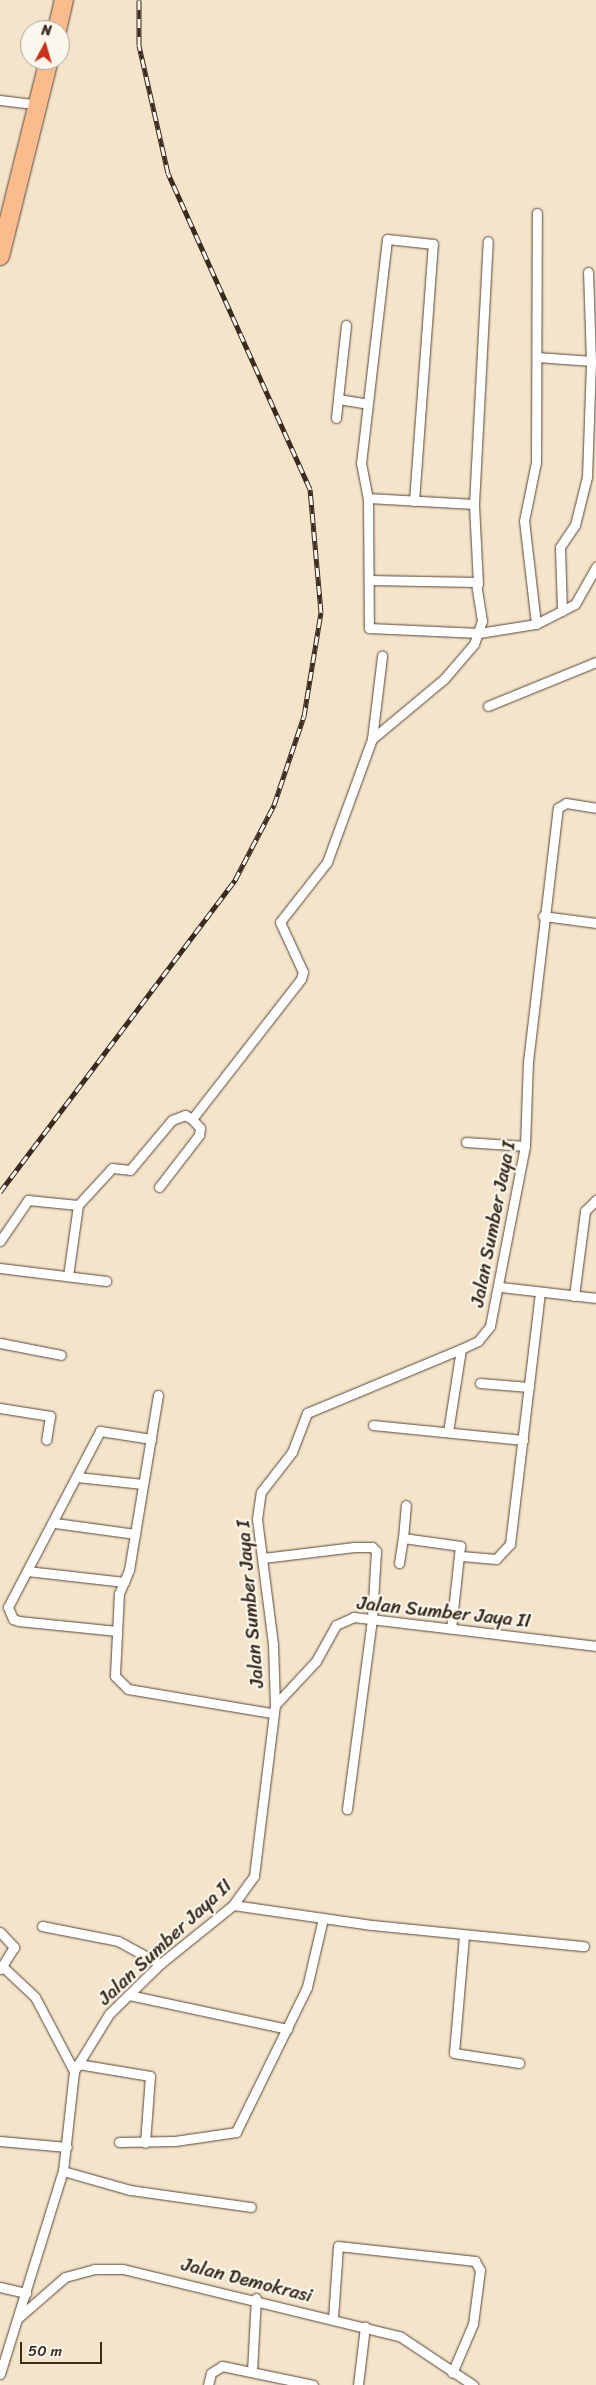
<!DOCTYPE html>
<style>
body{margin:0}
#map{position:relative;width:596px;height:2385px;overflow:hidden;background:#f4e4ca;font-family:Sriracha,sans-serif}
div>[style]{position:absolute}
.roads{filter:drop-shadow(0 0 1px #574638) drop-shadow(0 0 1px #574638)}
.street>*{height:9px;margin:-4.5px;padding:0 4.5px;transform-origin:4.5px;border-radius:4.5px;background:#fff}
.highway>*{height:18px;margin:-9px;padding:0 9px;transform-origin:9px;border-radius:9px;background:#fbbb8c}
.rail>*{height:5px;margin-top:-2.5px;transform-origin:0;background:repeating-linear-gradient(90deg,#fbf7ec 0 9px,#3b2a1e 0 18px);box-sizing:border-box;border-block:1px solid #3b2a1e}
span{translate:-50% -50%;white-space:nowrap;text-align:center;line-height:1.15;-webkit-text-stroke:4.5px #fbf7ec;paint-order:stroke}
.street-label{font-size:19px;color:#3b2a1e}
.north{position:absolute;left:20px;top:20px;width:50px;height:50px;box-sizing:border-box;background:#fbf7ec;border:1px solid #aea59a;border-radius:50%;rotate:6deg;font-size:14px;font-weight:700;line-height:20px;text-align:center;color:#3b2a1e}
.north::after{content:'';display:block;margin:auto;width:18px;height:22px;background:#c8321e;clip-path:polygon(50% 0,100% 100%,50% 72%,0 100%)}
.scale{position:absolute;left:20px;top:2342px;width:82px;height:22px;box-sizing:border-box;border:2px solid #3b2a1e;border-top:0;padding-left:6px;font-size:15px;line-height:18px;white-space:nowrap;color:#3b2a1e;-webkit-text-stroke:4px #fbf7ec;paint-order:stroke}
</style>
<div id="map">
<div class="roads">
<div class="street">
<i style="left:0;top:100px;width:38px;rotate:7deg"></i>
<i style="left:346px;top:325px;width:74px;rotate:96.2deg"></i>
<i style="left:338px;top:399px;width:30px;rotate:9deg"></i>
<i style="left:538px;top:357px;width:53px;rotate:4.3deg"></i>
<i style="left:336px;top:418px;width:19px;rotate:-84deg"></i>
<i style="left:368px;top:498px;width:106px;rotate:3.2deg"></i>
<i style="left:414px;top:501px;width:258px;rotate:-85.8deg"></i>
<i style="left:433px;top:244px;width:46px;rotate:-173.8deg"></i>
<i style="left:387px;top:239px;width:226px;rotate:96.6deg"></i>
<i style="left:361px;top:463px;width:36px;rotate:79deg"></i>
<i style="left:368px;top:498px;width:130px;rotate:89.6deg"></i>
<i style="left:369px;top:628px;width:110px;rotate:2.6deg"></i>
<i style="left:479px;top:633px;width:58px;rotate:-9deg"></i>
<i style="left:536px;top:624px;width:44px;rotate:-27.1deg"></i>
<i style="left:575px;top:604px;width:43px;rotate:-60.4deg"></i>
<i style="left:478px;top:584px;width:80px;rotate:-92.9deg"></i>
<i style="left:474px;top:504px;width:263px;rotate:-87deg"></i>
<i style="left:562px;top:611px;width:64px;rotate:-91.8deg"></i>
<i style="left:560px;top:547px;width:27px;rotate:-56deg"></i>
<i style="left:575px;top:525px;width:49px;rotate:-76deg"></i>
<i style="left:587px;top:477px;width:116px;rotate:-88deg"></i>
<i style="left:591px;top:361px;width:89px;rotate:-91.9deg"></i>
<i style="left:536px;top:624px;width:104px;rotate:-96.6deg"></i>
<i style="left:524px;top:521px;width:60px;rotate:-78.5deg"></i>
<i style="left:536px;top:462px;width:249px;rotate:-89.8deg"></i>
<i style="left:488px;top:706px;width:117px;rotate:-22.2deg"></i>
<i style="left:372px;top:739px;width:84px;rotate:-83.1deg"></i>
<i style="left:543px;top:916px;width:53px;rotate:7.5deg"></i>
<i style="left:466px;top:1142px;width:59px;rotate:3.9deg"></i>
<i style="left:159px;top:1187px;width:66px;rotate:-52.4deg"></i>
<i style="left:199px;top:1135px;width:7px;rotate:-82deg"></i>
<i style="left:200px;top:1128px;width:12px;rotate:-132deg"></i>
<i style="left:78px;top:1205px;width:50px;rotate:-47.4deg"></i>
<i style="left:112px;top:1168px;width:18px;rotate:6deg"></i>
<i style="left:130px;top:1170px;width:65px;rotate:-50deg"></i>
<i style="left:172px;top:1120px;width:14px;rotate:-21deg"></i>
<i style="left:185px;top:1115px;width:8px;rotate:30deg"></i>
<i style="left:192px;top:1119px;width:177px;rotate:-52.1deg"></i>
<i style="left:301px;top:979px;width:7px;rotate:-74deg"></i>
<i style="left:303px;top:972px;width:55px;rotate:-114.7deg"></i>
<i style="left:280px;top:922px;width:76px;rotate:-51.9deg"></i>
<i style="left:327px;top:862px;width:131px;rotate:-69.9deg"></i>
<i style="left:372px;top:739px;width:94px;rotate:-39.8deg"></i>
<i style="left:444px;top:679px;width:46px;rotate:-49.4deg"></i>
<i style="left:474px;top:644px;width:24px;rotate:-71deg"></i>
<i style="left:482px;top:621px;width:39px;rotate:-99deg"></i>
<i style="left:476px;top:582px;width:107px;rotate:-178.9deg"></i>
<i style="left:0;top:1241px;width:50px;rotate:-55.7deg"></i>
<i style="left:28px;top:1200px;width:50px;rotate:5.7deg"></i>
<i style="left:78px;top:1205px;width:72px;rotate:98deg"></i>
<i style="left:0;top:1268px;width:107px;rotate:7deg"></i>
<i style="left:501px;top:1287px;width:96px;rotate:6.6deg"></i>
<i style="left:574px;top:1296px;width:86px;rotate:-82.6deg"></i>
<i style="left:585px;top:1211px;width:16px;rotate:-45deg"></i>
<i style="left:0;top:1343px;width:62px;rotate:11.1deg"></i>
<i style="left:480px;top:1383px;width:49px;rotate:4.7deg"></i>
<i style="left:158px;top:1395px;width:177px;rotate:99.4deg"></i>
<i style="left:129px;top:1570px;width:25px;rotate:113deg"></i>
<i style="left:119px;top:1593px;width:83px;rotate:92.8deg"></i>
<i style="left:115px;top:1676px;width:18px;rotate:45deg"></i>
<i style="left:128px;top:1689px;width:146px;rotate:9.5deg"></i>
<i style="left:0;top:1408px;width:51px;rotate:9.1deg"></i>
<i style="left:50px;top:1416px;width:24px;rotate:99deg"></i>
<i style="left:373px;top:1425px;width:151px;rotate:5.7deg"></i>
<i style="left:448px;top:1432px;width:84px;rotate:-81.1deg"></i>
<i style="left:77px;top:1477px;width:66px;rotate:6.1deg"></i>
<i style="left:55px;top:1523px;width:81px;rotate:7.8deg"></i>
<i style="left:403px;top:1538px;width:33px;rotate:-85deg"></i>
<i style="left:461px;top:1556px;width:35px;rotate:5deg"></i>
<i style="left:496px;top:1559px;width:21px;rotate:-47deg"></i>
<i style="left:510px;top:1544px;width:253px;rotate:-83.2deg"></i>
<i style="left:263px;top:1558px;width:92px;rotate:-6.9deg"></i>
<i style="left:354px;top:1547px;width:18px"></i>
<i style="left:372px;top:1547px;width:6px;rotate:45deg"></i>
<i style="left:376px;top:1551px;width:68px;rotate:93.4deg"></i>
<i style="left:372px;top:1619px;width:192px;rotate:97.5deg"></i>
<i style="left:399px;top:1563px;width:25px;rotate:-81deg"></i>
<i style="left:403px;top:1538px;width:58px;rotate:8deg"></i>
<i style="left:460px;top:1546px;width:83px;rotate:96.2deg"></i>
<i style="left:27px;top:1571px;width:98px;rotate:6.5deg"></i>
<i style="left:117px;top:1631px;width:99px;rotate:-174.2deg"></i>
<i style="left:19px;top:1621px;width:6px;rotate:-162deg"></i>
<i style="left:13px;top:1619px;width:13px;rotate:-113deg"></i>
<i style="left:8px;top:1607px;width:199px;rotate:-62.4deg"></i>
<i style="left:100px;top:1431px;width:52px;rotate:8.9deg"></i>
<i style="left:275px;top:1705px;width:61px;rotate:-91.9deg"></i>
<i style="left:273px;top:1644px;width:126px;rotate:-97.3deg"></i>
<i style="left:257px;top:1519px;width:27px;rotate:-82deg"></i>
<i style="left:261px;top:1492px;width:51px;rotate:-52.2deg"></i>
<i style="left:292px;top:1452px;width:42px;rotate:-69deg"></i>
<i style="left:307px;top:1413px;width:167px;rotate:-22.6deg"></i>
<i style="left:461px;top:1349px;width:19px;rotate:-25deg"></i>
<i style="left:478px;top:1341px;width:19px;rotate:-51deg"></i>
<i style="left:490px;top:1326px;width:183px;rotate:-79deg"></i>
<i style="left:525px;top:1146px;width:84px;rotate:-88deg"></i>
<i style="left:528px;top:1062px;width:256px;rotate:-83.3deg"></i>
<i style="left:558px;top:808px;width:9px;rotate:-32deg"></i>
<i style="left:566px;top:803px;width:30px;rotate:9deg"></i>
<i style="left:233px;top:1905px;width:140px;rotate:8.2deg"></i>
<i style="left:372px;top:1925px;width:213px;rotate:5.7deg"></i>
<i style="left:42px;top:1926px;width:77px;rotate:11.2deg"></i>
<i style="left:118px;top:1941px;width:48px;rotate:28.7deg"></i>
<i style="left:0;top:1932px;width:21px;rotate:47deg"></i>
<i style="left:14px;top:1947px;width:26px;rotate:122deg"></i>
<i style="left:464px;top:1936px;width:117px;rotate:94.9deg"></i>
<i style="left:454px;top:2053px;width:66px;rotate:8.7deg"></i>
<i style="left:2px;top:1966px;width:45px;rotate:43.2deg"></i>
<i style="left:35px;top:1997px;width:84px;rotate:62.2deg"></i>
<i style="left:129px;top:1995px;width:162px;rotate:12.1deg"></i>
<i style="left:78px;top:2064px;width:73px;rotate:9.5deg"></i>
<i style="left:150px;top:2076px;width:67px;rotate:94.3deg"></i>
<i style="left:0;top:2141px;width:67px;rotate:5.1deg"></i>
<i style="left:119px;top:2142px;width:56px;rotate:-1deg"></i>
<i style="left:175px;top:2141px;width:62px;rotate:-8.4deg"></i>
<i style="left:236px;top:2132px;width:161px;rotate:-63.9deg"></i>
<i style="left:307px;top:1987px;width:71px;rotate:-76.9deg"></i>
<i style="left:63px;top:2171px;width:70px;rotate:15.8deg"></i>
<i style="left:130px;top:2190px;width:122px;rotate:8deg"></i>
<i style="left:0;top:2287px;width:27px;rotate:13deg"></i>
<i style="left:19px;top:2317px;width:61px;rotate:-41deg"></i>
<i style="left:65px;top:2277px;width:30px;rotate:-15deg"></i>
<i style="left:94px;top:2269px;width:29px"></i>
<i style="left:123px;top:2269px;width:286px;rotate:13.7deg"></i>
<i style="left:401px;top:2337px;width:87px;rotate:33.7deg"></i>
<i style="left:333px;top:2318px;width:72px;rotate:-86deg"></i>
<i style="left:338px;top:2246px;width:138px;rotate:6.2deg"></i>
<i style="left:475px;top:2261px;width:10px;rotate:61deg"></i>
<i style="left:480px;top:2270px;width:54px;rotate:97.4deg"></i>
<i style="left:473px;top:2324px;width:53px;rotate:113.2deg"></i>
<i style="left:252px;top:2371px;width:73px;rotate:-86.9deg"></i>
<i style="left:0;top:2374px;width:213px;rotate:-72.8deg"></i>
<i style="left:63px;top:2171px;width:101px;rotate:-83.7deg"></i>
<i style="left:74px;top:2071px;width:67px;rotate:-58.4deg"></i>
<i style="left:109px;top:2014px;width:71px;rotate:-44.4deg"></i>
<i style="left:160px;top:1964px;width:94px;rotate:-38.9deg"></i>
<i style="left:233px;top:1905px;width:36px;rotate:-54deg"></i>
<i style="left:254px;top:1876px;width:172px;rotate:-83deg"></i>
<i style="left:275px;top:1705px;width:60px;rotate:-47deg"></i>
<i style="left:316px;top:1661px;width:41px;rotate:-60.9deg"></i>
<i style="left:336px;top:1625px;width:20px;rotate:-24deg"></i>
<i style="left:354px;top:1617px;width:244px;rotate:6.8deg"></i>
<i style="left:208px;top:2385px;width:12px;rotate:-76deg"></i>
<i style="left:211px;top:2373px;width:13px;rotate:-32deg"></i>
<i style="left:222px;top:2366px;width:93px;rotate:11.8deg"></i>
<i style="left:358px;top:2385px;width:59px;rotate:-83.2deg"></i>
</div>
<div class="highway">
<i style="left:57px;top:30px;width:31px;rotate:-77deg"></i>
<i style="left:0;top:256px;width:202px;rotate:-76deg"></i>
</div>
</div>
<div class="rail">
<i style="left:0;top:1192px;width:391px;rotate:-53deg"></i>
<i style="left:235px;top:880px;width:85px;rotate:-62.5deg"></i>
<i style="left:274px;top:805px;width:94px;rotate:-71.4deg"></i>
<i style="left:304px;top:716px;width:105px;rotate:-80.7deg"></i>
<i style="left:321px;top:612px;width:123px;rotate:-95.1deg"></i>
<i style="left:310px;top:489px;width:346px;rotate:-114.2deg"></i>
<i style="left:168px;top:173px;width:131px;rotate:-102.8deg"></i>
<i style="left:139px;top:45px;width:45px;rotate:-90deg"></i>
</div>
<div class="street-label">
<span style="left:493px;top:1224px;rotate:-79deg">Jalan Sumber Jaya I</span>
<span style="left:250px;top:1604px;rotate:-95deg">Jalan Sumber Jaya I</span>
<span style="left:444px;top:1612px;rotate:6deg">Jalan Sumber Jaya II</span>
<span style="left:165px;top:1942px;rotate:-43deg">Jalan Sumber Jaya II</span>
<span style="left:247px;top:2280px;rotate:14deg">Jalan Demokrasi</span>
</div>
<div class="north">N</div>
<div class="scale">50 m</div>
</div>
